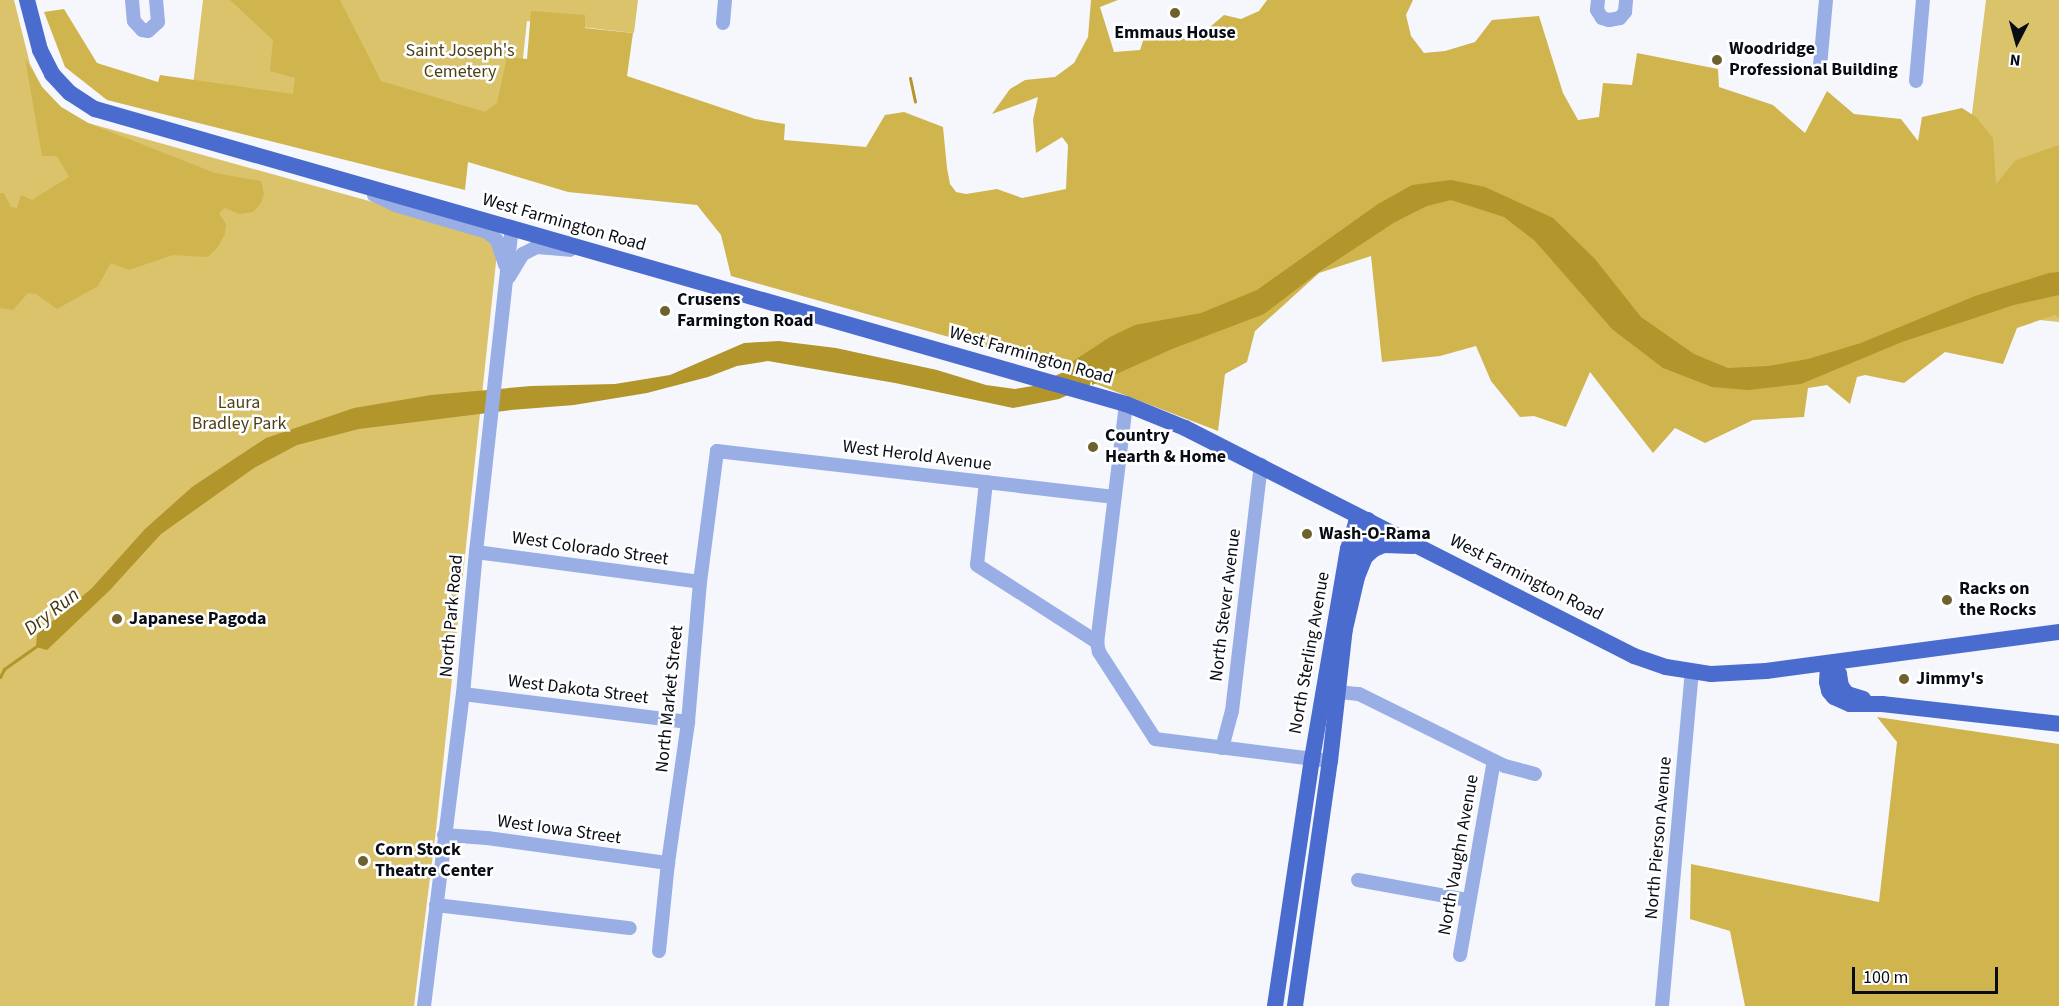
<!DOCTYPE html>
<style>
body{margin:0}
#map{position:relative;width:2059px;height:1006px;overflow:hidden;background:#f5f7fd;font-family:"Source Sans 3",sans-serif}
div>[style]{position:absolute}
.green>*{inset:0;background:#dbc36c}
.forest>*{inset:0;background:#d0b44e}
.water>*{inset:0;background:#b2962b}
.stream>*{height:3px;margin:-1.5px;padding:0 1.5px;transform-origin:1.5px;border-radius:1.5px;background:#b2962b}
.minor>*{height:14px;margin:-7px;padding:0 7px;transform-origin:7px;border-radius:7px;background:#98aee5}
.major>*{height:16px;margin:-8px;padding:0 8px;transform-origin:8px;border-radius:8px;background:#4b6ccf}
.dots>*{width:16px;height:16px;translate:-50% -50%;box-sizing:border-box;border:3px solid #fff;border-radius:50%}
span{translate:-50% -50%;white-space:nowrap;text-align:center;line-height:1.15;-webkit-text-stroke:5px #fff;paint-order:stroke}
.poi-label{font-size:18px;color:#080c14;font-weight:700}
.left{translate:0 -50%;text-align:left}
.park-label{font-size:18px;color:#4d4217}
.street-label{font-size:18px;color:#080c14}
.water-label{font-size:20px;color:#43370b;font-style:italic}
.north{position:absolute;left:1987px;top:12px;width:60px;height:60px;-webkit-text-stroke:4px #fff;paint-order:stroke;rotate:186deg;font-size:16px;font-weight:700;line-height:24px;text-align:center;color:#080c14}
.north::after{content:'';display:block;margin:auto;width:21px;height:27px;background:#080c14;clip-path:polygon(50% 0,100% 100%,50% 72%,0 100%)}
.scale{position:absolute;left:1852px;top:967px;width:146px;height:27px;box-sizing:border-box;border:3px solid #080c14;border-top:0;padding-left:8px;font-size:18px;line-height:21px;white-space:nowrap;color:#080c14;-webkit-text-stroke:4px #fff;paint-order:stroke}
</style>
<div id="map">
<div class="green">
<i style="clip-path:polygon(0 0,14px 0,30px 64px,42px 87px,61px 107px,88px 123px,484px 233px,497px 253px,436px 830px,414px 1006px,0 1006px)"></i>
<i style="clip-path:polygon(203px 0,638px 0,634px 33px,527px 21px,515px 131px,192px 94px)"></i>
<i style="clip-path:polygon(1986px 0,2059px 0,2059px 322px,1969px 313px,1946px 324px)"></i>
</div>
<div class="forest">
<i style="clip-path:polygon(230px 0,340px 0,381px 81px,485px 112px,497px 103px,507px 57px,527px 59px,531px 11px,585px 15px,585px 28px,633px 33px,627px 76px,755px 119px,785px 124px,784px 140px,866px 147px,885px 115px,904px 112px,943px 127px,947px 168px,950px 184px,956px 192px,966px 194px,997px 189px,1022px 198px,1066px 189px,1068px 145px,1062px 137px,1036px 153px,1033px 120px,1038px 97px,992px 114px,1010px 89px,1025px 80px,1055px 77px,1074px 63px,1088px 37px,1091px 0,1118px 0,1100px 7px,1114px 52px,1140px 50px,1147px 29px,1166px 32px,1187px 40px,1205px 39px,1210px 27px,1224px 15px,1241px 19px,1259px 11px,1267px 0,1413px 0,1406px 15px,1411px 36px,1424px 53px,1445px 51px,1475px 42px,1492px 20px,1539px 16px,1563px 93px,1578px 120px,1599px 117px,1603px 83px,1632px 85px,1637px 53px,1718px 69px,1719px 87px,1773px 105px,1805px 133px,1827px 91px,1854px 114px,1901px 119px,1918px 141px,1922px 117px,1962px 108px,1976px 117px,1993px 138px,1996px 184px,2016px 160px,2059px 145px,2059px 318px,2055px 315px,2017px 328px,2003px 364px,1945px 352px,1904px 383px,1865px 375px,1857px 377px,1850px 404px,1827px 385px,1808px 388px,1804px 417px,1753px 420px,1705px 443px,1675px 428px,1653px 453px,1590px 372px,1566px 427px,1534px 416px,1520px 417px,1491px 381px,1476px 346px,1440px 356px,1382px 362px,1371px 256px,1319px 273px,1255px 331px,1247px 362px,1225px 374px,1218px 431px,1039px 362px,731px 276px,721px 235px,697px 205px,568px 192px,468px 162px,465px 190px,107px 100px,65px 67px,44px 12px,64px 9px,97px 63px,158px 82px,160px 75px,293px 94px,295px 78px,270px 71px,273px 40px)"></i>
<i style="clip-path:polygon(25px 58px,42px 87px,61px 107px,88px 123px,215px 173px,261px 181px,264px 194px,261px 203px,253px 212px,239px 214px,225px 208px,219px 213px,226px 224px,225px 234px,218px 247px,208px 257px,173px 255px,129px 270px,111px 263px,98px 286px,57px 309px,36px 294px,28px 293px,13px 310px,0 308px,0 193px,4px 193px,11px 207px,17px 208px,21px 195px,32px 200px,69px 177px,57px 156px,42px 156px)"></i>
<i style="clip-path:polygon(1877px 717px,2059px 744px,2059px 1006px,1745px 1006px,1730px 931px,1690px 919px,1691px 864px,1879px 902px,1897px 742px)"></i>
</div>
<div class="water">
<i style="clip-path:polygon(1451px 180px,1485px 187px,1553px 218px,1595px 259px,1641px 317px,1694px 354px,1728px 368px,1768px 366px,1808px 359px,1861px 343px,1975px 296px,2049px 273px,2059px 272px,2059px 295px,2014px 305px,1902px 342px,1801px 384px,1748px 390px,1712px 387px,1663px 368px,1612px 329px,1535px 241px,1504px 217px,1451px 200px,1427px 206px,1395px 222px,1319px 272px,1264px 314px,1172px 349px,1092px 385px,1092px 376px,1090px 385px,1059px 399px,1013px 408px,895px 383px,768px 361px,737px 366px,708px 377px,647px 393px,574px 405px,511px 410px,359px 429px,297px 445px,254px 468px,161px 534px,110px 590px,47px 650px,36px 647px,37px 634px,92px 588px,145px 529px,192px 487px,266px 438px,354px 408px,431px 395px,531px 386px,615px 384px,670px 375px,744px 343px,779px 341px,836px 348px,937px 370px,986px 385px,1015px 389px,1033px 386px,1070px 369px,1064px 367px,1110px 337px,1135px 325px,1201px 313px,1257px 290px,1378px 204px,1412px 185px)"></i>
</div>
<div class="stream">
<i style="left:910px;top:78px;width:24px;rotate:78deg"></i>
<i style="left:0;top:677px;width:9px;rotate:-63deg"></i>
<i style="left:4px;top:669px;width:42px;rotate:-35.2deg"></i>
</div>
<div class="minor">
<i style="left:132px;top:0;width:21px;rotate:85deg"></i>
<i style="left:134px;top:21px;width:12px;rotate:48deg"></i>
<i style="left:142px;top:30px;width:6px;rotate:9deg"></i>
<i style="left:148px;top:31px;width:13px;rotate:-42deg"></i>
<i style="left:158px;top:22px;width:22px;rotate:-95deg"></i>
<i style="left:1598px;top:0;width:10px;rotate:96deg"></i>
<i style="left:1597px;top:10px;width:9px;rotate:58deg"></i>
<i style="left:1602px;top:18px;width:7px;rotate:16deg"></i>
<i style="left:1609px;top:20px;width:11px;rotate:-10deg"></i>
<i style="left:1620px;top:18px;width:8px;rotate:-50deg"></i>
<i style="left:1625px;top:12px;width:12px;rotate:-85deg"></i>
<i style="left:723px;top:23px;width:23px;rotate:-85deg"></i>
<i style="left:1820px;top:66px;width:66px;rotate:-84.8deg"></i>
<i style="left:1916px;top:81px;width:81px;rotate:-85.1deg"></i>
<i style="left:374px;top:195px;width:23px;rotate:25deg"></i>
<i style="left:395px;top:205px;width:96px;rotate:16.4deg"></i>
<i style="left:487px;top:232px;width:13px;rotate:39deg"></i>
<i style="left:497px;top:240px;width:26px;rotate:72deg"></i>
<i style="left:509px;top:277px;width:27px;rotate:-59deg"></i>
<i style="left:523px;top:254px;width:16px;rotate:-27deg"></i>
<i style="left:537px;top:247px;width:33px;rotate:5deg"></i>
<i style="left:1126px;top:404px;width:240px;rotate:96.9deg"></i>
<i style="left:1097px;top:642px;width:10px;rotate:79deg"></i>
<i style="left:1099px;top:652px;width:103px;rotate:57.2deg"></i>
<i style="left:1155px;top:739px;width:176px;rotate:7.2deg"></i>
<i style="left:986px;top:482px;width:83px;rotate:96.2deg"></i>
<i style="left:977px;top:565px;width:143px;rotate:32.7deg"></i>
<i style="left:476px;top:552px;width:226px;rotate:7.6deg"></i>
<i style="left:1329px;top:691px;width:30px;rotate:6deg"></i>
<i style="left:1359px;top:694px;width:163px;rotate:26.3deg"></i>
<i style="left:1505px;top:766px;width:31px;rotate:15deg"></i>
<i style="left:463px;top:694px;width:227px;rotate:7.1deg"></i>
<i style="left:1222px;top:748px;width:38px;rotate:-75deg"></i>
<i style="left:1232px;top:711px;width:248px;rotate:-83.3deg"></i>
<i style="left:444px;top:835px;width:43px;rotate:4deg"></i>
<i style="left:487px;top:838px;width:183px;rotate:7.9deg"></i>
<i style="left:1358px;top:880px;width:112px;rotate:10.3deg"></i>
<i style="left:436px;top:905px;width:195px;rotate:6.8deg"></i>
<i style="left:659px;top:951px;width:88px;rotate:-84.2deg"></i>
<i style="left:668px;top:863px;width:142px;rotate:-81.9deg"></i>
<i style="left:688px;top:722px;width:141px;rotate:-85.1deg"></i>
<i style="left:700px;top:582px;width:132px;rotate:-82.6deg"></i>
<i style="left:717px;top:451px;width:400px;rotate:6.6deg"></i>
<i style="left:1460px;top:955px;width:197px;rotate:-80.1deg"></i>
<i style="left:424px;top:1006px;width:314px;rotate:-82.9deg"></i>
<i style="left:463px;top:694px;width:143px;rotate:-84.8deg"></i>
<i style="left:476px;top:552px;width:326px;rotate:-83.7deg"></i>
<i style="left:1662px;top:1006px;width:335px;rotate:-84.9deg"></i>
</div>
<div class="major">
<i style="left:27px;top:0;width:52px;rotate:75.4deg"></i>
<i style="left:40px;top:50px;width:27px;rotate:63deg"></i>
<i style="left:52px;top:74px;width:26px;rotate:47deg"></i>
<i style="left:70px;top:93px;width:30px;rotate:33deg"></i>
<i style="left:95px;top:109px;width:1072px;rotate:15.97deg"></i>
<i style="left:1126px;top:404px;width:64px;rotate:22.1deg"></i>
<i style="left:1185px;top:428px;width:504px;rotate:26.92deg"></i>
<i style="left:1634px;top:656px;width:34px;rotate:19deg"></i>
<i style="left:1666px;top:667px;width:46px;rotate:8.8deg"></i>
<i style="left:1711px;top:674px;width:55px;rotate:-3.1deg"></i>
<i style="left:1766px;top:671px;width:296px;rotate:-7.6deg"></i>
<i style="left:1353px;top:576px;width:41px;rotate:-71.6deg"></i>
<i style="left:1366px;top:537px;width:17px;rotate:-83deg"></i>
<i style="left:1344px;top:633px;width:57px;rotate:-76.9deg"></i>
<i style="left:1357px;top:577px;width:22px;rotate:-68deg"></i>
<i style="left:1365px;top:557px;width:12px;rotate:-42deg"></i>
<i style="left:1374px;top:549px;width:11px;rotate:-22deg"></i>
<i style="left:1384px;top:545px;width:29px;rotate:2deg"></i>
<i style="left:1828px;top:664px;width:18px;rotate:93deg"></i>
<i style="left:1827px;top:682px;width:9px;rotate:77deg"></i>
<i style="left:1829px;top:691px;width:8px;rotate:50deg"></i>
<i style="left:1834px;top:697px;width:17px;rotate:24deg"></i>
<i style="left:1850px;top:704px;width:32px"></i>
<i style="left:1882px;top:704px;width:178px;rotate:6.4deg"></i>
<i style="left:1828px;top:664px;width:15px;rotate:42deg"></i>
<i style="left:1839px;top:674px;width:12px;rotate:81deg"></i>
<i style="left:1841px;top:686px;width:10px;rotate:53deg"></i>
<i style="left:1847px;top:694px;width:17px;rotate:17deg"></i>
<i style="left:1275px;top:1006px;width:250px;rotate:-81.5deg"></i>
<i style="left:1312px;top:759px;width:213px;rotate:-80.3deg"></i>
<i style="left:1348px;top:549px;width:28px;rotate:-73deg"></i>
<i style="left:1356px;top:522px;width:12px;rotate:-9deg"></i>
<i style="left:1295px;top:1006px;width:247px;rotate:-81.9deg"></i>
<i style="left:1330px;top:761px;width:134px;rotate:-83.6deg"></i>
</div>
<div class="dots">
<i style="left:1175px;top:13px;background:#6f612e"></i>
<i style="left:1717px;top:60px;background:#6f612e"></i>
<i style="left:665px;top:311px;background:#6f612e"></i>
<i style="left:1093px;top:447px;background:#6f612e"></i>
<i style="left:1307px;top:534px;background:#6f612e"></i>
<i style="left:1947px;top:600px;background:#6f612e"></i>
<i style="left:117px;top:619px;background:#6f612e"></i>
<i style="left:1904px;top:679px;background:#6f612e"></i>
<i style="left:363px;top:861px;background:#6f612e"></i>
</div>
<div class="poi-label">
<span style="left:1175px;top:33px">Emmaus House</span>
<span class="left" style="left:1729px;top:60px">Woodridge<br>Professional Building</span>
<span class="left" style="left:677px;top:311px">Crusens<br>Farmington Road</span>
<span class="left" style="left:1105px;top:447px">Country<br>Hearth &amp; Home</span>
<span class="left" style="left:1319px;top:534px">Wash-O-Rama</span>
<span class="left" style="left:1959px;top:600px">Racks on<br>the Rocks</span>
<span class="left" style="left:129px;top:619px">Japanese Pagoda</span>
<span class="left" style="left:1916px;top:679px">Jimmy's</span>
<span class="left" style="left:375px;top:861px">Corn Stock<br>Theatre Center</span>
</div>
<div class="park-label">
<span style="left:460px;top:62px">Saint Joseph's<br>Cemetery</span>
<span style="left:239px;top:414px">Laura<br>Bradley Park</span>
</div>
<div class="street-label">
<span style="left:564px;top:223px;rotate:16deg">West Farmington Road</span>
<span style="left:1031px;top:356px;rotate:16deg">West Farmington Road</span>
<span style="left:917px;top:456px;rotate:7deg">West Herold Avenue</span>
<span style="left:590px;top:549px;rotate:8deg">West Colorado Street</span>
<span style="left:1526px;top:578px;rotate:27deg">West Farmington Road</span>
<span style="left:1226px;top:605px;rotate:-83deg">North Stever Avenue</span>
<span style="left:452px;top:616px;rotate:-85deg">North Park Road</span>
<span style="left:1310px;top:653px;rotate:-80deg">North Sterling Avenue</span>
<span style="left:578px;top:690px;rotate:7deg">West Dakota Street</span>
<span style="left:670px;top:699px;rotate:-84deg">North Market Street</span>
<span style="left:559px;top:830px;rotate:8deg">West Iowa Street</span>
<span style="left:1659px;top:838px;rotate:-85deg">North Pierson Avenue</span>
<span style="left:1459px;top:855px;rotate:-80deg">North Vaughn Avenue</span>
</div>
<div class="water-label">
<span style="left:52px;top:612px;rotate:-38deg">Dry Run</span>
</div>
<div class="north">N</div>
<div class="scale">100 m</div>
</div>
